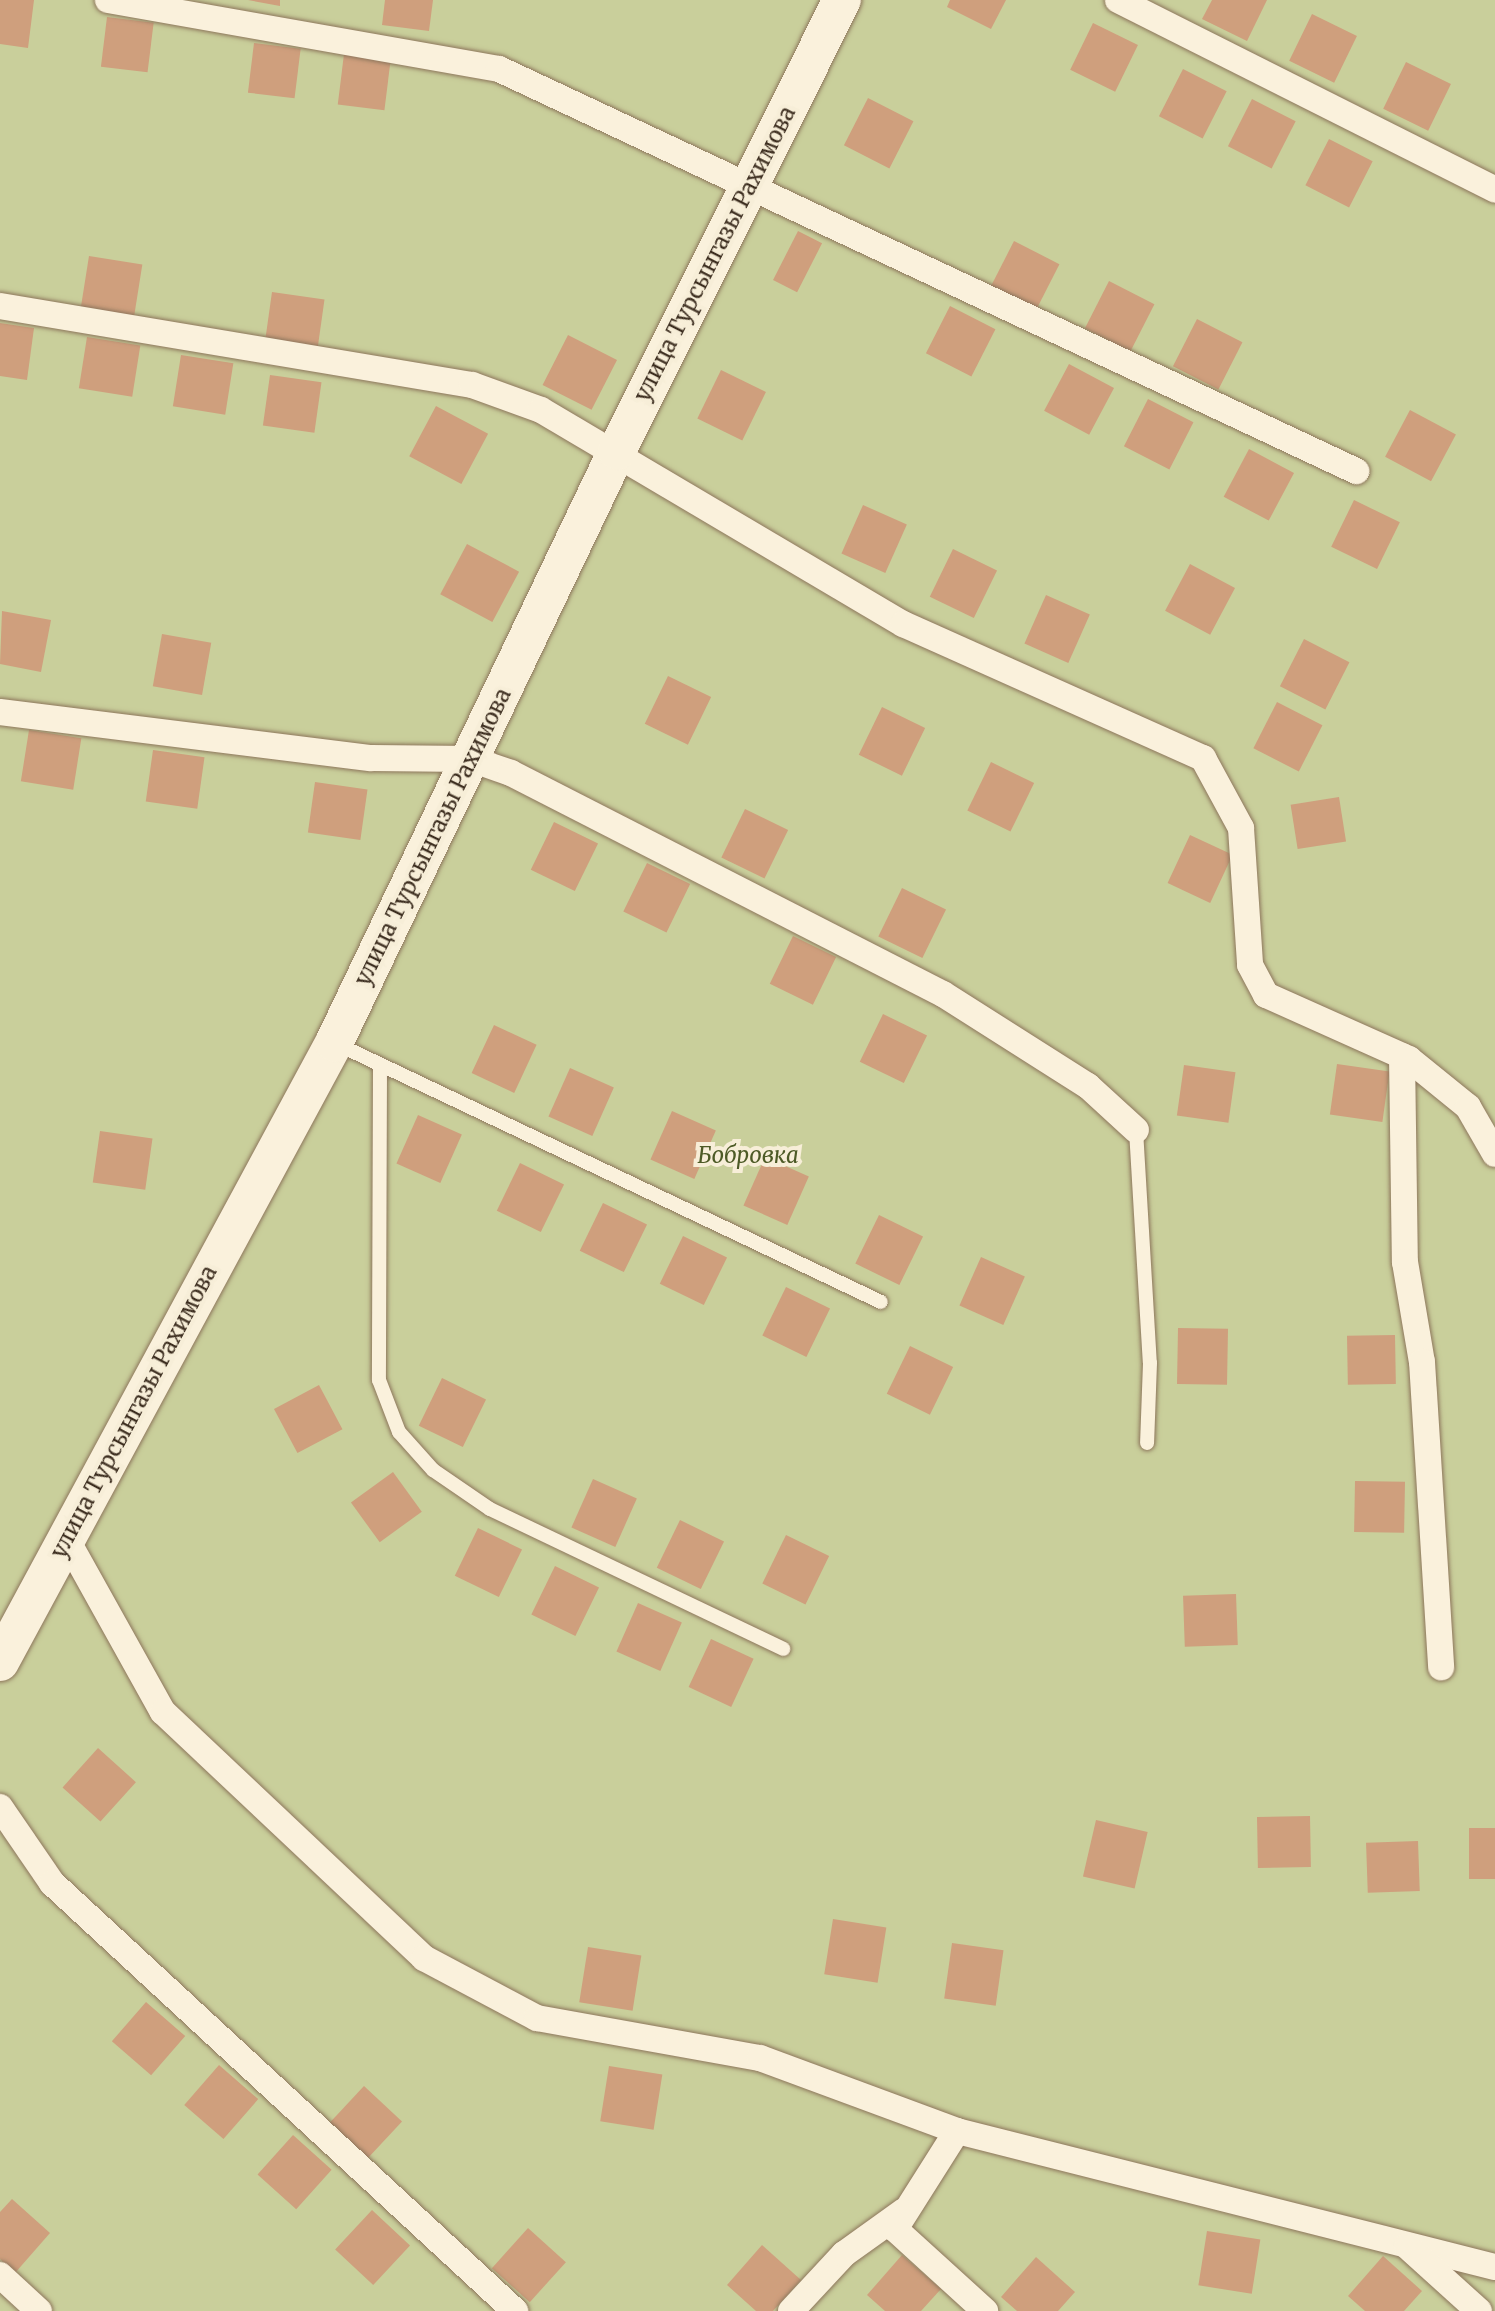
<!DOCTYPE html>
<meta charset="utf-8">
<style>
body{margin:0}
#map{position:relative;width:1495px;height:2311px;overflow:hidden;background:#f0e4c8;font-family:Merriweather,serif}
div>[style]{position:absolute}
.green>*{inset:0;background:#c9cf9b;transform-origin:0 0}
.building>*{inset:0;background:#cf9f7d;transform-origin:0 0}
.roads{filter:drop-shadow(0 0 2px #8d765c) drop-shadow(0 0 2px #8d765c)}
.lane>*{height:14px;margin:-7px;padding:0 7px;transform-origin:7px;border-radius:7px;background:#faf1dc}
.street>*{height:26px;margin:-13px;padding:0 13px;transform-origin:13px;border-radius:13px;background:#faf1dc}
.secondary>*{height:38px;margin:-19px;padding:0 19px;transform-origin:19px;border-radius:19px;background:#faf1dc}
span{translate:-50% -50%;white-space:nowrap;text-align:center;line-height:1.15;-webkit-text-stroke:8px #f7eed8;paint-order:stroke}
.street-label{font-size:22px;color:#3d2e20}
.park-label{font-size:22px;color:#4d5a26;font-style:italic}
</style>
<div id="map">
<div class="green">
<i style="left:0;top:0;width:1495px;height:2311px"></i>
</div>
<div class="building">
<i style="clip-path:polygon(0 0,34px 0,28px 48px,0 44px)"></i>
<i style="clip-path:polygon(248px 0,280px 0,280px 6px)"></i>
<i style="clip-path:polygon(385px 0,433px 0,429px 31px,382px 25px)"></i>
<i style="clip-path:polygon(950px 0,1006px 0,991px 29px,947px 7px)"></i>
<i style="clip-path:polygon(1212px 0,1267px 0,1247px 41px,1202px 19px)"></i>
<i style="left:1312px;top:14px;width:50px;height:52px;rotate:26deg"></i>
<i style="left:107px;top:17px;width:47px;height:50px;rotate:7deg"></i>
<i style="left:1093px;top:23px;width:50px;height:52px;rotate:26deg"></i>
<i style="left:254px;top:43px;width:47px;height:50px;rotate:7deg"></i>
<i style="left:344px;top:54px;width:47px;height:51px;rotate:7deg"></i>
<i style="left:1406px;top:62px;width:50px;height:52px;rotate:26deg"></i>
<i style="left:1183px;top:69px;width:49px;height:53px;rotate:27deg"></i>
<i style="left:868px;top:98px;width:51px;height:53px;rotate:27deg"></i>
<i style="left:1252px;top:99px;width:49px;height:53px;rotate:27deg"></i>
<i style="left:1329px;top:139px;width:49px;height:52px;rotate:27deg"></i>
<i style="left:798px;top:231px;width:27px;height:55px;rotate:27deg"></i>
<i style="left:1014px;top:241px;width:51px;height:52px;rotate:27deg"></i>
<i style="left:89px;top:256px;width:54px;height:52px;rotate:9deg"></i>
<i style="left:1109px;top:281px;width:51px;height:53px;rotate:27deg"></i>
<i style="left:272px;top:292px;width:53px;height:51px;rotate:8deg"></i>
<i style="left:950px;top:306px;width:51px;height:53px;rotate:27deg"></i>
<i style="left:1197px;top:319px;width:51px;height:53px;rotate:27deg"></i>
<i style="clip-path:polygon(0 323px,34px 328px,27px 380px,0 376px)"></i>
<i style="left:568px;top:335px;width:55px;height:56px;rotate:27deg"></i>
<i style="left:87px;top:337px;width:54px;height:52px;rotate:9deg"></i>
<i style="left:181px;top:355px;width:53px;height:52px;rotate:9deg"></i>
<i style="left:1069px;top:364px;width:51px;height:53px;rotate:28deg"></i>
<i style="left:721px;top:370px;width:50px;height:54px;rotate:26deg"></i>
<i style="left:270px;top:375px;width:52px;height:51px;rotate:8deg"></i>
<i style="left:1148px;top:399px;width:51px;height:53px;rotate:27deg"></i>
<i style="left:436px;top:406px;width:59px;height:57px;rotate:28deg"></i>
<i style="left:1410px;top:410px;width:52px;height:53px;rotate:28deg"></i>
<i style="left:1249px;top:449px;width:51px;height:54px;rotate:28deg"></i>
<i style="left:1354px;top:500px;width:51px;height:52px;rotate:26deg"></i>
<i style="left:863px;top:505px;width:48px;height:53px;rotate:24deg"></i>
<i style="left:467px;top:544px;width:59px;height:57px;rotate:28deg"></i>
<i style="left:953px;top:549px;width:49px;height:53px;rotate:26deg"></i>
<i style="left:1190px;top:564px;width:51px;height:53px;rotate:28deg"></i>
<i style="left:1046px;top:595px;width:48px;height:53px;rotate:24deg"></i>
<i style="clip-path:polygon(2px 611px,51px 620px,41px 672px,0 664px)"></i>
<i style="left:162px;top:634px;width:50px;height:53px;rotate:10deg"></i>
<i style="left:1304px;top:639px;width:51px;height:53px;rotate:27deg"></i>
<i style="left:668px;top:676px;width:48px;height:53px;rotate:26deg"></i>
<i style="left:1277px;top:702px;width:51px;height:52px;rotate:27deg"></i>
<i style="left:882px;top:707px;width:48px;height:53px;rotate:26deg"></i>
<i style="left:29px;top:730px;width:53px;height:52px;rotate:9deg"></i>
<i style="left:153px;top:750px;width:52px;height:52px;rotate:8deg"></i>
<i style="left:991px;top:762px;width:48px;height:54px;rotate:26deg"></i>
<i style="left:315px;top:782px;width:53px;height:51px;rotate:8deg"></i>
<i style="left:1339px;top:797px;width:45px;height:49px;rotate:81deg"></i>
<i style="left:745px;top:809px;width:48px;height:54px;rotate:26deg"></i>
<i style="left:554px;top:822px;width:49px;height:53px;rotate:26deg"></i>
<i style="left:1190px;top:835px;width:47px;height:53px;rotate:25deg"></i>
<i style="left:647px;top:863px;width:48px;height:54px;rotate:26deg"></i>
<i style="left:902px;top:888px;width:49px;height:54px;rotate:26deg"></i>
<i style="left:793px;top:936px;width:48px;height:53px;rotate:26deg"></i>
<i style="left:883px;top:1014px;width:49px;height:53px;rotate:26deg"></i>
<i style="left:494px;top:1025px;width:47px;height:53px;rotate:25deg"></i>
<i style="left:1337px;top:1064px;width:53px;height:51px;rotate:8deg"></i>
<i style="left:1184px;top:1065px;width:52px;height:51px;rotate:8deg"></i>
<i style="left:570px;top:1068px;width:48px;height:53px;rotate:24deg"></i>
<i style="left:672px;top:1111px;width:48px;height:53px;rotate:24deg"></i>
<i style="left:418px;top:1115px;width:48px;height:53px;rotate:24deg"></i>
<i style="left:100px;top:1131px;width:53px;height:52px;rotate:8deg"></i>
<i style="left:765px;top:1157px;width:48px;height:53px;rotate:24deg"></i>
<i style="left:520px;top:1163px;width:49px;height:53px;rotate:26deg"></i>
<i style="left:603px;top:1203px;width:49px;height:53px;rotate:26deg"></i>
<i style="left:879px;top:1215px;width:49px;height:54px;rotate:26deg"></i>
<i style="left:683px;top:1236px;width:49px;height:53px;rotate:26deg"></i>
<i style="left:981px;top:1257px;width:48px;height:53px;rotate:24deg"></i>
<i style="left:786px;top:1287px;width:49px;height:54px;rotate:26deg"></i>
<i style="left:1178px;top:1328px;width:50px;height:56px;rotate:1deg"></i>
<i style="left:1395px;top:1335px;width:49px;height:48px;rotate:89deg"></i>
<i style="left:910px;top:1346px;width:48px;height:53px;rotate:26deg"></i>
<i style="left:442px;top:1378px;width:49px;height:53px;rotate:26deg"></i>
<i style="left:319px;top:1385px;width:50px;height:51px;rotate:62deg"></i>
<i style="left:393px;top:1472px;width:49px;height:52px;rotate:54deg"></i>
<i style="left:593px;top:1479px;width:48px;height:53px;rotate:24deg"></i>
<i style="left:1355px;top:1481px;width:50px;height:51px;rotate:1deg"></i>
<i style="left:680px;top:1520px;width:49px;height:53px;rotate:26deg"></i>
<i style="left:478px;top:1528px;width:49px;height:53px;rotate:26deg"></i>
<i style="left:786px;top:1535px;width:48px;height:54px;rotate:26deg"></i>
<i style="left:555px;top:1566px;width:49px;height:54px;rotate:26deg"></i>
<i style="left:1236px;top:1594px;width:51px;height:53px;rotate:88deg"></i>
<i style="left:638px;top:1603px;width:48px;height:53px;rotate:24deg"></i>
<i style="left:711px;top:1639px;width:47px;height:53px;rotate:25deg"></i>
<i style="left:98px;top:1748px;width:51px;height:53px;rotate:42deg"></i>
<i style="left:1310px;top:1816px;width:51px;height:53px;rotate:89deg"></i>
<i style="left:1096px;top:1820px;width:53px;height:58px;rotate:13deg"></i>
<i style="left:1495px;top:1828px;width:51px;height:26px;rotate:90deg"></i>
<i style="left:1418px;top:1841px;width:50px;height:52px;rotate:88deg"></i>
<i style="left:833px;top:1919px;width:54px;height:56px;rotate:9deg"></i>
<i style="left:952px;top:1943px;width:52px;height:56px;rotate:8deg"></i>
<i style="left:588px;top:1947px;width:54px;height:56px;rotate:9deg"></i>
<i style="left:146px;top:2002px;width:52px;height:52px;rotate:41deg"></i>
<i style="left:219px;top:2065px;width:52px;height:53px;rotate:41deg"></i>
<i style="left:609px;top:2066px;width:54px;height:56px;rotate:9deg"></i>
<i style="left:364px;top:2086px;width:52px;height:53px;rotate:43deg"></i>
<i style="left:293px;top:2135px;width:52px;height:53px;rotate:42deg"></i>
<i style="clip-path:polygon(12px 2199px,50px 2233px,15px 2273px,0 2259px,0 2212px)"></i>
<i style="left:372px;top:2210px;width:52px;height:54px;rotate:43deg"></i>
<i style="left:528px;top:2228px;width:51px;height:54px;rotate:42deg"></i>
<i style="left:1207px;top:2231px;width:54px;height:55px;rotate:9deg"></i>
<i style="clip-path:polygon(762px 2245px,801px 2280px,773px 2311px,756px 2311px,727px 2285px)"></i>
<i style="clip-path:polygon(902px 2255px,941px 2289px,921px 2311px,885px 2311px,867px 2295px)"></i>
<i style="clip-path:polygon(1383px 2256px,1422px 2291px,1404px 2311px,1365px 2311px,1348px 2296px)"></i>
<i style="clip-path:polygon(1036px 2257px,1075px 2292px,1058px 2311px,1017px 2311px,1001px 2297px)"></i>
</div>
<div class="roads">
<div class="lane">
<i style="left:335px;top:1043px;width:604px;rotate:25.38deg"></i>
<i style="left:380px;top:1066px;width:314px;rotate:90.2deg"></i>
<i style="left:379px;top:1380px;width:56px;rotate:69deg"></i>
<i style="left:399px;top:1432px;width:51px;rotate:48.2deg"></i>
<i style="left:433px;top:1470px;width:69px;rotate:34.4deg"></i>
<i style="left:490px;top:1509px;width:325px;rotate:25.5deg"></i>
<i style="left:1136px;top:1130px;width:233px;rotate:86.6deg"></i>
<i style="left:1150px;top:1363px;width:80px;rotate:92.1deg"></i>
</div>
<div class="street">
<i style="left:108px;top:0;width:397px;rotate:10deg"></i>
<i style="left:499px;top:69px;width:947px;rotate:25.13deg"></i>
<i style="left:1118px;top:0;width:422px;rotate:26.7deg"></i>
<i style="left:0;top:306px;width:479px;rotate:9.5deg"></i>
<i style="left:472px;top:385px;width:73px;rotate:19.9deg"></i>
<i style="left:541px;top:410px;width:421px;rotate:30.6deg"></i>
<i style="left:903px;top:624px;width:329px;rotate:24.1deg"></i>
<i style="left:1203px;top:758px;width:80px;rotate:61.5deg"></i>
<i style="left:1241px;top:828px;width:137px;rotate:86.2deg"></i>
<i style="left:1250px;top:965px;width:34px;rotate:62deg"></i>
<i style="left:1266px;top:995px;width:157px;rotate:24.1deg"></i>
<i style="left:1409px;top:1059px;width:76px;rotate:39.1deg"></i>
<i style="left:1468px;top:1107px;width:54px;rotate:60.1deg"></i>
<i style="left:0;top:712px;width:374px;rotate:7.1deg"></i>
<i style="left:371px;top:758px;width:100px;rotate:0.6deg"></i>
<i style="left:471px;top:759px;width:42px;rotate:19.3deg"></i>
<i style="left:511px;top:773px;width:485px;rotate:27.1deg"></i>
<i style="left:943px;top:994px;width:172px;rotate:32.4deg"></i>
<i style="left:1088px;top:1086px;width:65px;rotate:42.5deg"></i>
<i style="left:1402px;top:1056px;width:206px;rotate:89.2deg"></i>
<i style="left:1405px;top:1262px;width:101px;rotate:80.4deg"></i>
<i style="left:1422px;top:1362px;width:306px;rotate:86.4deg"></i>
<i style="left:66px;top:1538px;width:199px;rotate:60.9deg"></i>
<i style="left:163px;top:1712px;width:359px;rotate:43.3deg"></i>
<i style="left:424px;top:1958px;width:128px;rotate:28deg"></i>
<i style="left:537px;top:2018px;width:227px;rotate:10.2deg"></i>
<i style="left:760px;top:2058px;width:210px;rotate:20.3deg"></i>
<i style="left:957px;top:2131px;width:555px;rotate:14.19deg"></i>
<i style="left:0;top:1807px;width:92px;rotate:55.6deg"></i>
<i style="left:52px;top:1883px;width:631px;rotate:42.75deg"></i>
<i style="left:957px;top:2131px;width:116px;rotate:122.3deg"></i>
<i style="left:895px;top:2229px;width:122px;rotate:42.3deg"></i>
<i style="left:1407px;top:2246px;width:97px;rotate:42.1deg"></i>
<i style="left:0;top:2275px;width:53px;rotate:42.7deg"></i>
<i style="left:791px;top:2311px;width:78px;rotate:-47.1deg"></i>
<i style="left:844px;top:2254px;width:74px;rotate:-35.6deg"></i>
</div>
<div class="secondary">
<i style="left:0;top:1662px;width:703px;rotate:-61.65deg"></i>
<i style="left:334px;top:1043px;width:656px;rotate:-64.45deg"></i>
<i style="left:617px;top:451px;width:504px;rotate:-63.49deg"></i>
</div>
</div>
<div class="street-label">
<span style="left:715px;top:254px;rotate:-63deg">улица Турсынгазы Рахимова</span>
<span style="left:433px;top:837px;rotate:-64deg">улица Турсынгазы Рахимова</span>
<span style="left:134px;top:1412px;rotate:-62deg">улица Турсынгазы Рахимова</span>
</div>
<div class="park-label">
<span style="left:748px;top:1156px">Бобровка</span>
</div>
</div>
